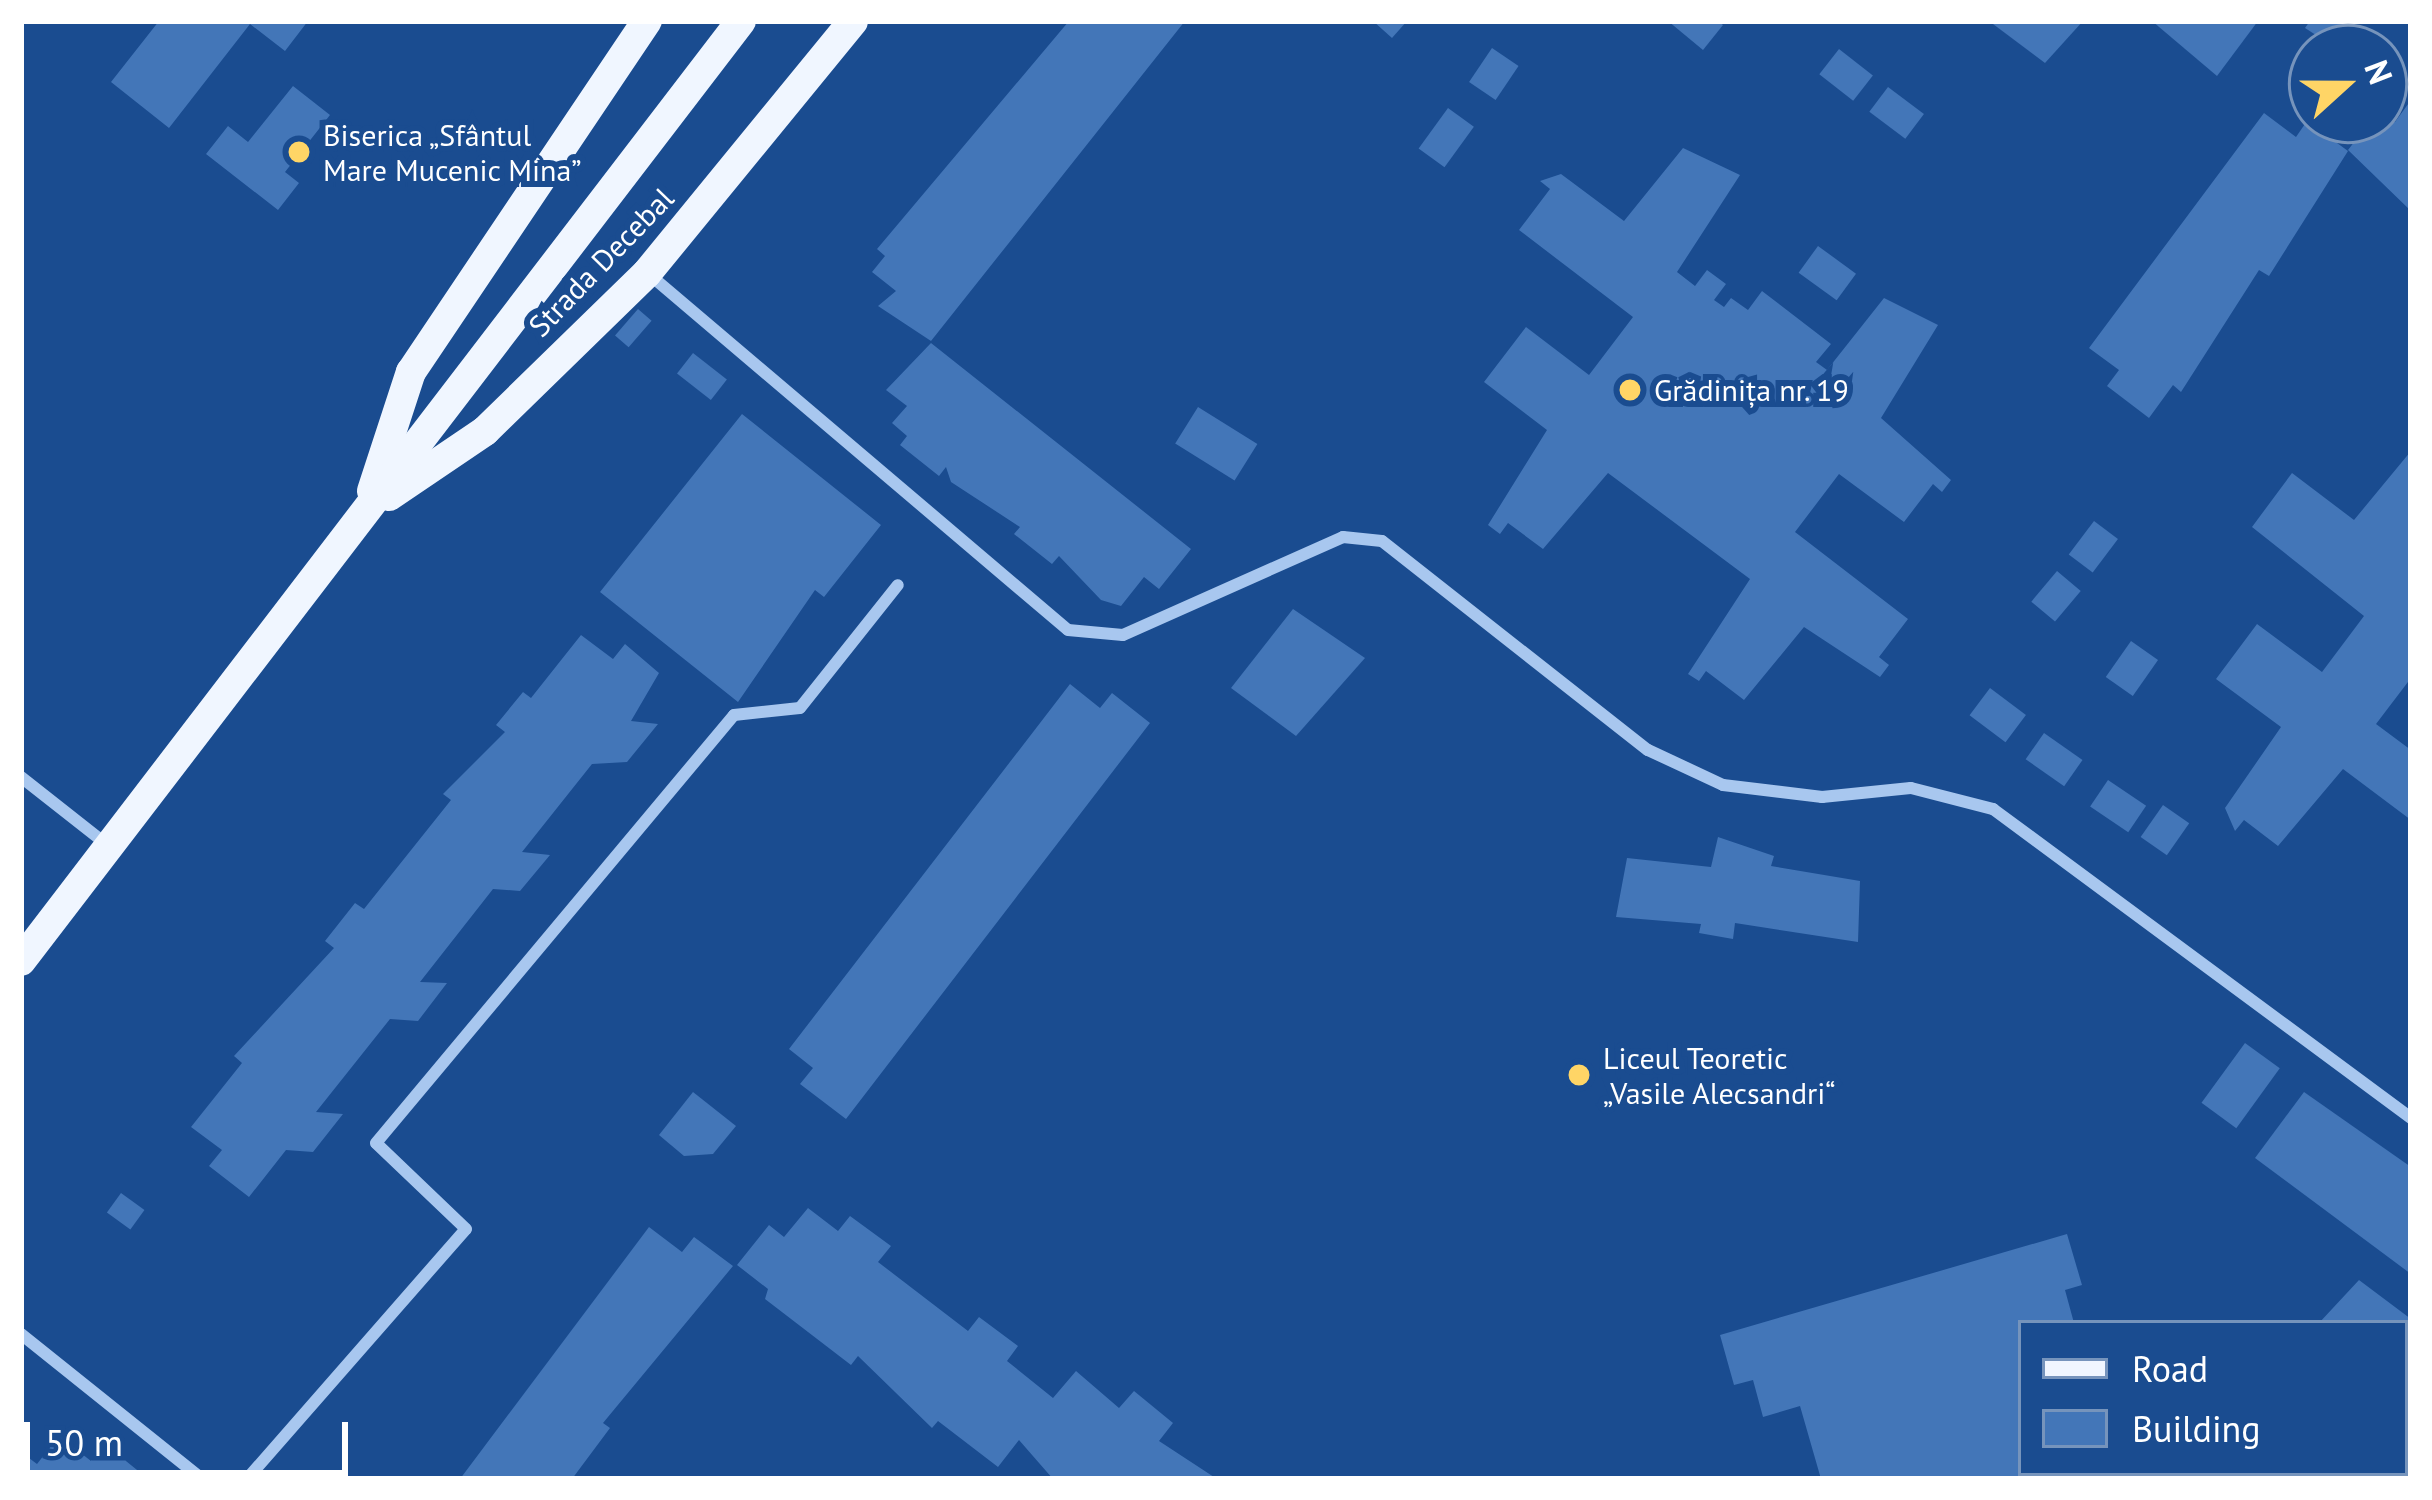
<!DOCTYPE html>
<meta charset="utf-8">
<style>
body{margin:0}
#map{position:relative;width:2432px;height:1500px;overflow:hidden;background:#1a4c90;font-family:"PT Sans",sans-serif}
div>[style]{position:absolute}
.building>*{inset:0;background:#4376b8;transform-origin:0 0}
.street>*{height:12px;margin:-6px;padding:0 6px;transform-origin:6px;border-radius:6px;background:#a8c7ef}
.primary>*{height:30px;margin:-15px;padding:0 15px;transform-origin:15px;border-radius:15px;background:#f0f6ff}
.dots>*{width:33px;height:33px;translate:-50% -50%;box-sizing:border-box;border:6px solid #1a4c90;border-radius:50%}
span{translate:-50% -50%;white-space:nowrap;text-align:center;line-height:1.15;-webkit-text-stroke:12px #1a4c90;paint-order:stroke}
.poi-label{font-size:30px;color:#fff}
.left{translate:0 -50%;text-align:left}
.street-label{font-size:30px;color:#fff}
.frame{position:absolute;inset:0;border:24px solid #fff;pointer-events:none}
.legend{position:absolute;left:2018px;top:1320px;width:390px;height:156px;box-sizing:border-box;background:#1a4c90;border:3px solid #7694bc;margin:0;padding:15px 21px;list-style:none;font-size:36px;color:#fff}
.legend li{display:flex;align-items:center;gap:24px;height:60px}
.legend b{width:60px;border:3px solid #7694bc}
.north{position:absolute;left:2288px;top:24px;width:120px;height:120px;box-sizing:border-box;background:#1a4c90;border:3px solid #7694bc;border-radius:50%;rotate:69deg;font-size:33px;font-weight:700;line-height:48px;text-align:center;color:#fff}
.north::after{content:'';display:block;margin:auto;width:42px;height:54px;background:#ffd566;clip-path:polygon(50% 0,100% 100%,50% 72%,0 100%)}
.scale{position:absolute;left:24px;top:1422px;width:324px;height:54px;box-sizing:border-box;border:6px solid #fff;border-top:0;padding-left:15px;font-size:36px;line-height:42px;white-space:nowrap;color:#fff;-webkit-text-stroke:9px #1a4c90;paint-order:stroke}
</style>
<div id="map">
<div class="building">
<i style="clip-path:polygon(159px 21px,308px 21px,285px 51px,250px 24px,169px 128px,111px 82px)"></i>
<i style="clip-path:polygon(1069px 21px,1185px 21px,931px 341px,878px 306px,896px 291px,872px 272px,885px 256px,877px 249px)"></i>
<i style="clip-path:polygon(1373px 21px,1407px 21px,1392px 38px)"></i>
<i style="clip-path:polygon(1668px 21px,1718px 21px,1723px 25px,1703px 50px)"></i>
<i style="clip-path:polygon(1989px 21px,2083px 21px,2045px 63px)"></i>
<i style="clip-path:polygon(2152px 21px,2258px 21px,2217px 76px)"></i>
<i style="clip-path:polygon(2310px 21px,2354px 21px,2336px 48px,2305px 28px)"></i>
<i style="left:1492px;top:48px;width:32px;height:41px;rotate:34deg"></i>
<i style="left:1839px;top:49px;width:43px;height:32px;rotate:38deg"></i>
<i style="clip-path:polygon(293px 86px,330px 115px,285px 172px,299px 183px,278px 210px,206px 154px,228px 126px,248px 142px)"></i>
<i style="left:1888px;top:87px;width:45px;height:31px;rotate:37deg"></i>
<i style="clip-path:polygon(2411px 100px,2411px 211px,2348px 150px,2371px 120px,2395px 122px)"></i>
<i style="left:1448px;top:108px;width:32px;height:50px;rotate:36deg"></i>
<i style="clip-path:polygon(2264px 113px,2296px 137px,2307px 121px,2348px 151px,2269px 276px,2259px 270px,2181px 392px,2173px 385px,2149px 418px,2107px 386px,2119px 370px,2089px 348px)"></i>
<i style="clip-path:polygon(1683px 148px,1740px 175px,1677px 272px,1695px 286px,1707px 270px,1726px 284px,1714px 300px,1724px 307px,1731px 298px,1748px 310px,1762px 291px,1831px 344px,1816px 362px,1827px 370px,1884px 298px,1938px 325px,1881px 418px,1951px 480px,1942px 492px,1933px 484px,1904px 522px,1839px 474px,1795px 532px,1908px 619px,1879px 657px,1889px 665px,1880px 677px,1804px 627px,1744px 700px,1706px 671px,1699px 681px,1688px 674px,1750px 579px,1608px 473px,1543px 549px,1508px 523px,1500px 534px,1488px 525px,1547px 430px,1484px 382px,1526px 327px,1589px 375px,1633px 317px,1519px 230px,1550px 189px,1540px 181px,1561px 174px,1624px 221px)"></i>
<i style="left:1818px;top:246px;width:47px;height:33px;rotate:36deg"></i>
<i style="left:638px;top:309px;width:18px;height:35px;rotate:41deg"></i>
<i style="clip-path:polygon(931px 343px,1191px 549px,1159px 589px,1144px 577px,1121px 606px,1101px 600px,1059px 556px,1052px 564px,1014px 534px,1020px 527px,951px 482px,946px 467px,939px 476px,900px 445px,907px 436px,892px 423px,907px 406px,886px 390px)"></i>
<i style="left:693px;top:353px;width:43px;height:26px;rotate:38deg"></i>
<i style="left:1198px;top:407px;width:70px;height:43px;rotate:32deg"></i>
<i style="clip-path:polygon(742px 414px,881px 525px,824px 597px,815px 590px,738px 702px,600px 592px)"></i>
<i style="clip-path:polygon(2411px 451px,2411px 678px,2376px 724px,2411px 750px,2411px 820px,2343px 769px,2278px 846px,2244px 820px,2235px 831px,2225px 808px,2281px 727px,2216px 679px,2257px 624px,2322px 672px,2364px 616px,2252px 527px,2292px 473px,2354px 520px)"></i>
<i style="left:2094px;top:521px;width:30px;height:42px;rotate:37deg"></i>
<i style="left:2057px;top:571px;width:31px;height:40px;rotate:40deg"></i>
<i style="clip-path:polygon(1293px 609px,1365px 658px,1296px 736px,1231px 688px)"></i>
<i style="clip-path:polygon(581px 635px,613px 659px,625px 644px,659px 673px,631px 721px,658px 724px,627px 762px,592px 764px,522px 852px,550px 855px,520px 891px,493px 889px,420px 982px,447px 983px,418px 1021px,390px 1019px,316px 1112px,343px 1114px,313px 1152px,286px 1150px,249px 1197px,209px 1166px,222px 1150px,191px 1127px,242px 1063px,234px 1056px,334px 948px,325px 941px,355px 903px,364px 909px,451px 800px,443px 794px,505px 732px,496px 725px,523px 692px,531px 698px)"></i>
<i style="left:2131px;top:641px;width:33px;height:44px;rotate:35deg"></i>
<i style="clip-path:polygon(1070px 684px,1100px 708px,1112px 693px,1150px 723px,846px 1119px,800px 1084px,813px 1068px,789px 1049px)"></i>
<i style="left:1990px;top:688px;width:45px;height:34px;rotate:37deg"></i>
<i style="left:2044px;top:733px;width:47px;height:32px;rotate:35deg"></i>
<i style="left:2108px;top:780px;width:46px;height:32px;rotate:34deg"></i>
<i style="left:2163px;top:805px;width:32px;height:39px;rotate:35deg"></i>
<i style="clip-path:polygon(1718px 837px,1774px 856px,1771px 866px,1860px 881px,1858px 942px,1735px 923px,1733px 939px,1699px 933px,1701px 924px,1616px 917px,1627px 858px,1711px 867px)"></i>
<i style="left:2245px;top:1043px;width:43px;height:74px;rotate:36deg"></i>
<i style="clip-path:polygon(693px 1092px,736px 1126px,713px 1154px,684px 1156px,659px 1135px)"></i>
<i style="clip-path:polygon(2304px 1092px,2411px 1167px,2411px 1274px,2255px 1158px)"></i>
<i style="left:121px;top:1193px;width:29px;height:24px;rotate:36deg"></i>
<i style="clip-path:polygon(808px 1208px,838px 1231px,850px 1216px,891px 1246px,878px 1262px,968px 1331px,979px 1317px,1018px 1346px,1007px 1361px,1053px 1398px,1076px 1371px,1119px 1408px,1134px 1391px,1173px 1423px,1159px 1441px,1217px 1479px,1053px 1479px,1019px 1440px,998px 1467px,938px 1421px,932px 1428px,858px 1356px,851px 1365px,765px 1299px,768px 1289px,737px 1265px,769px 1225px,784px 1237px)"></i>
<i style="clip-path:polygon(649px 1227px,682px 1252px,694px 1237px,733px 1266px,603px 1423px,610px 1428px,572px 1479px,460px 1479px)"></i>
<i style="clip-path:polygon(2067px 1234px,2082px 1285px,2065px 1290px,2074px 1323px,2021px 1323px,2021px 1473px,2218px 1479px,1821px 1479px,1800px 1406px,1763px 1417px,1753px 1380px,1734px 1385px,1720px 1335px)"></i>
<i style="clip-path:polygon(2359px 1280px,2411px 1319px,2405px 1365px,2405px 1323px,2319px 1323px)"></i>
<i style="clip-path:polygon(59px 1436px,91px 1461px,105px 1444px,142px 1474px,21px 1479px,21px 1452px,37px 1464px)"></i>
</div>
<div class="street">
<i style="left:650px;top:275px;width:548px;rotate:40.34deg"></i>
<i style="left:1068px;top:630px;width:55px;rotate:5.2deg"></i>
<i style="left:1123px;top:635px;width:241px;rotate:-24deg"></i>
<i style="left:1343px;top:537px;width:39px;rotate:6deg"></i>
<i style="left:1382px;top:541px;width:338px;rotate:38.2deg"></i>
<i style="left:1648px;top:750px;width:83px;rotate:25deg"></i>
<i style="left:1723px;top:785px;width:100px;rotate:6.9deg"></i>
<i style="left:1822px;top:797px;width:89px;rotate:-5.8deg"></i>
<i style="left:1911px;top:788px;width:85px;rotate:14.4deg"></i>
<i style="left:1993px;top:809px;width:520px;rotate:36.47deg"></i>
<i style="left:21px;top:777px;width:113px;rotate:38.2deg"></i>
<i style="left:21px;top:1334px;width:232px;rotate:38.7deg"></i>
<i style="left:247px;top:1479px;width:332px;rotate:-48.8deg"></i>
<i style="left:466px;top:1229px;width:124px;rotate:-136.3deg"></i>
<i style="left:376px;top:1143px;width:558px;rotate:-50.09deg"></i>
<i style="left:734px;top:715px;width:66px;rotate:-6.1deg"></i>
<i style="left:800px;top:708px;width:157px;rotate:-51.5deg"></i>
<i style="left:2404px;top:1479px;width:17px;rotate:-65deg"></i>
</div>
<div class="primary">
<i style="left:372px;top:491px;width:125px;rotate:-71.9deg"></i>
<i style="left:411px;top:372px;width:423px;rotate:-56.1deg"></i>
<i style="left:389px;top:496px;width:116px;rotate:-34.1deg"></i>
<i style="left:485px;top:431px;width:226px;rotate:-44.3deg"></i>
<i style="left:647px;top:273px;width:325px;rotate:-50.7deg"></i>
<i style="left:21px;top:961px;width:1184px;rotate:-52.55deg"></i>
</div>
<div class="dots">
<i style="left:299px;top:152px;background:#ffd566"></i>
<i style="left:1630px;top:390px;background:#ffd566"></i>
<i style="left:1579px;top:1075px;background:#ffd566"></i>
</div>
<div class="poi-label">
<span class="left" style="left:323px;top:152px">Biserica „Sfântul<br>Mare Mucenic Mina”</span>
<span class="left" style="left:1654px;top:390px">Grădinița nr. 19</span>
<span class="left" style="left:1603px;top:1075px">Liceul Teoretic<br>„Vasile Alecsandri“</span>
</div>
<div class="street-label">
<span style="left:601px;top:262px;rotate:-46deg">Strada Decebal</span>
</div>
<div class="frame"></div>
<ul class="legend">
<li><b style="height:15px;background:#f0f6ff"></b>Road</li>
<li><b style="height:33px;background:#4376b8"></b>Building</li>
</ul>
<div class="north">N</div>
<div class="scale">50 m</div>
</div>
